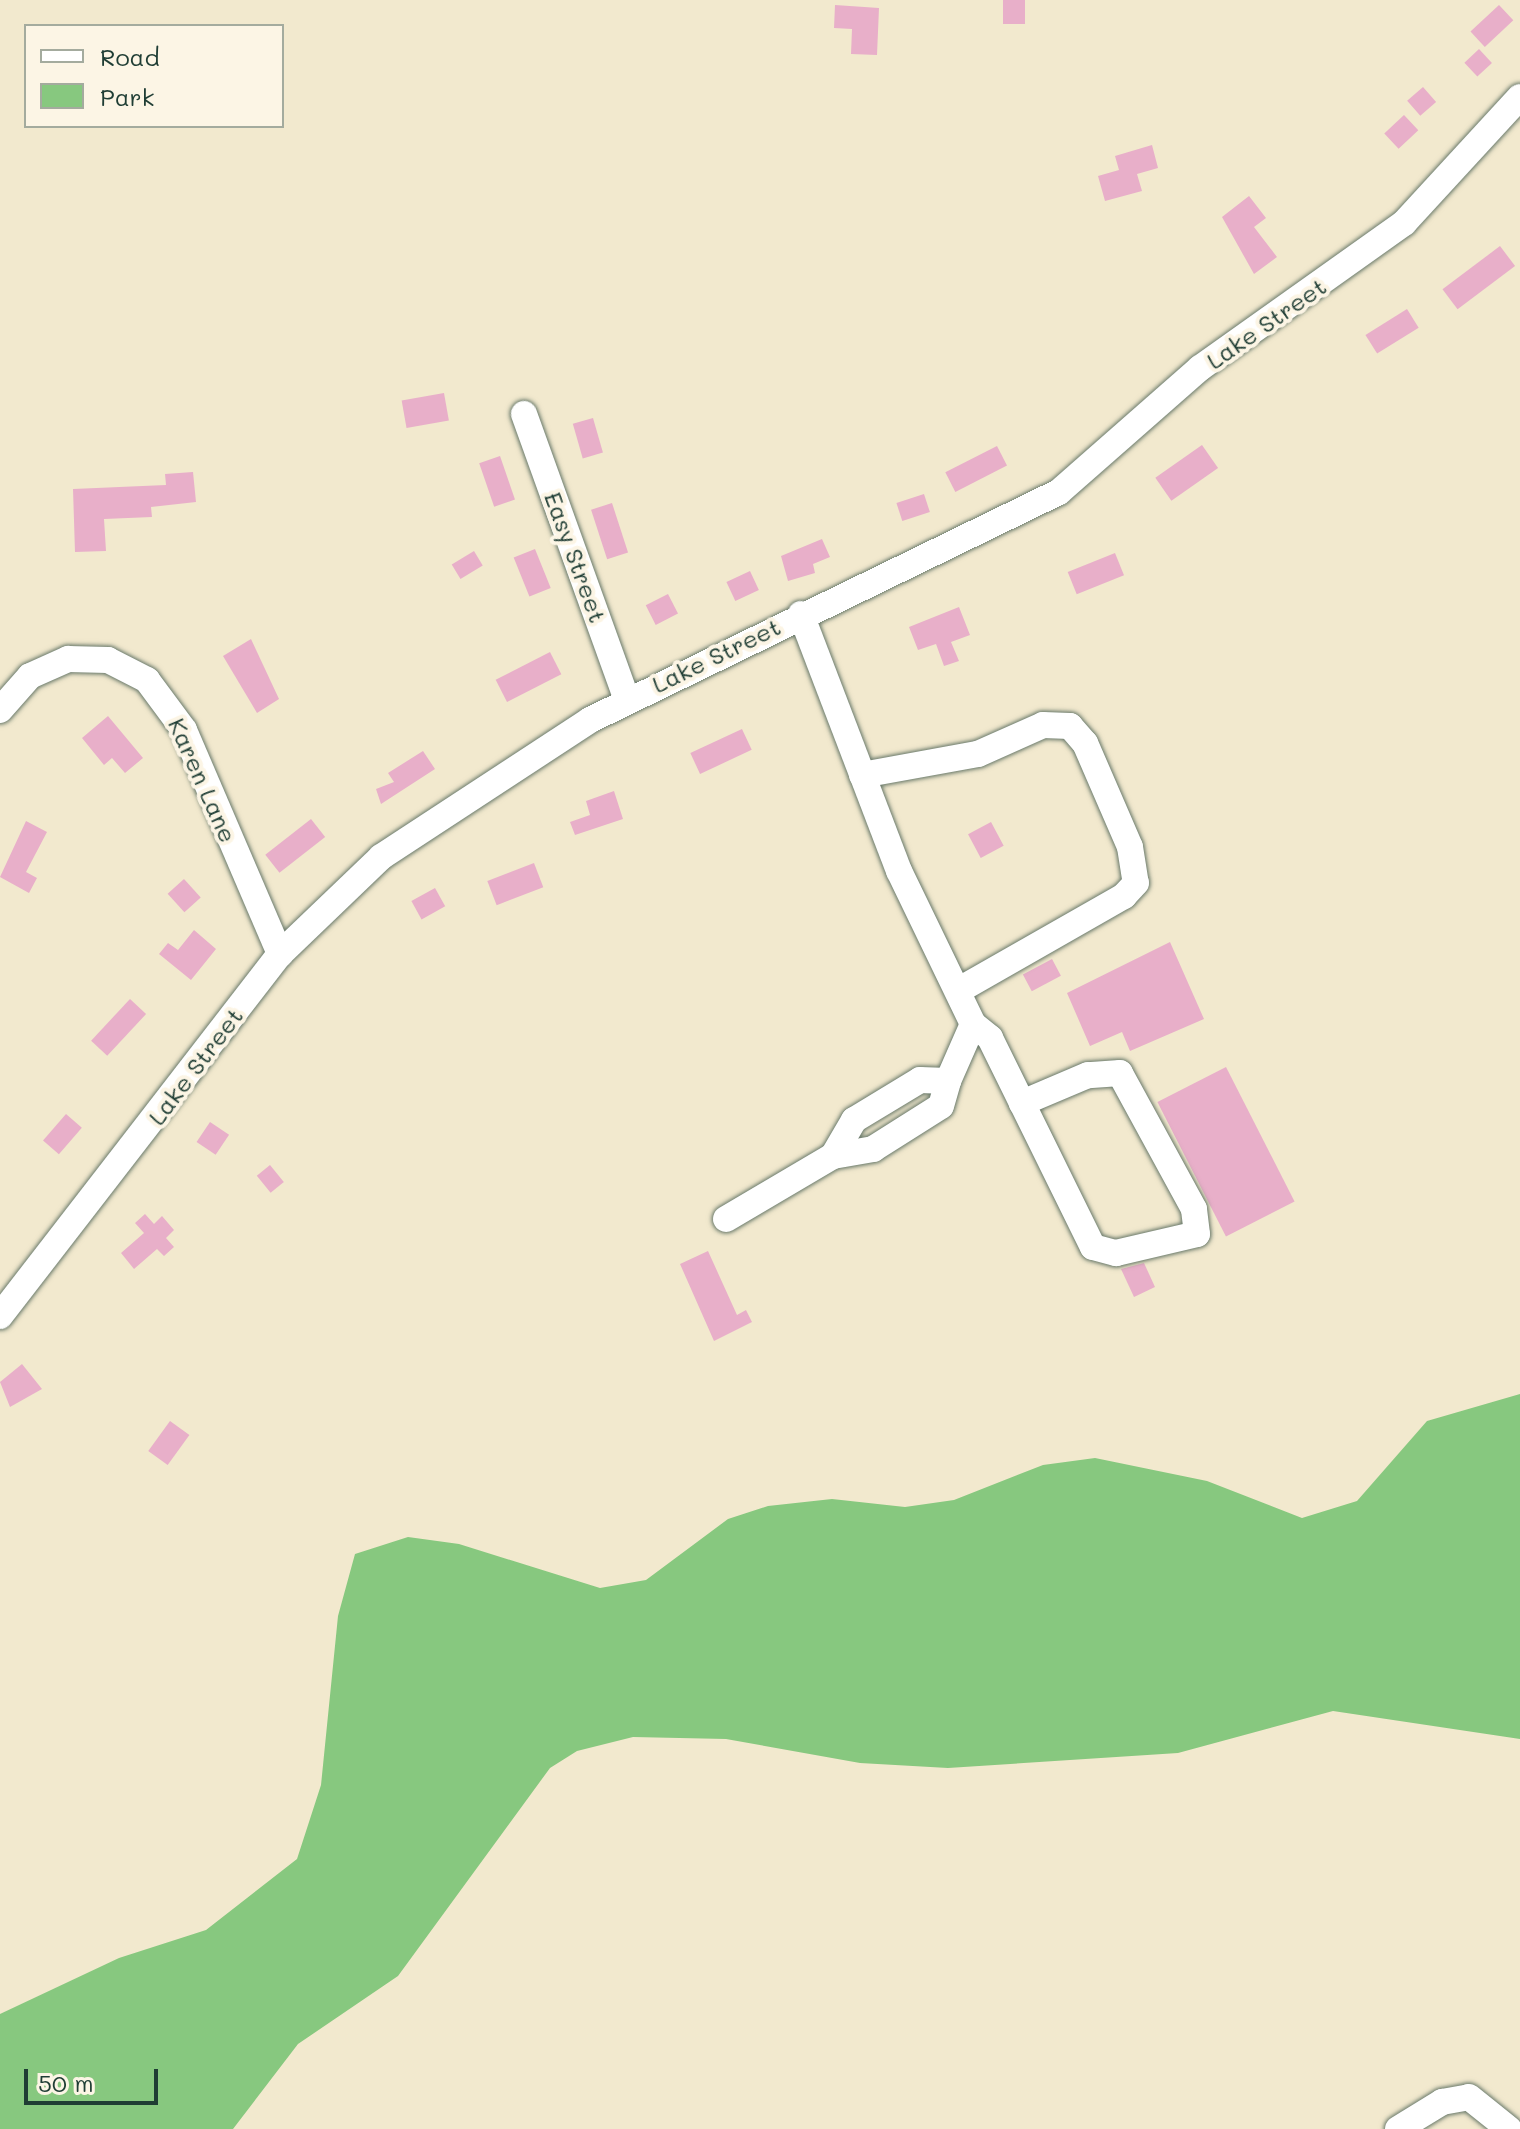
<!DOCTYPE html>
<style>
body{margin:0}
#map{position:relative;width:1520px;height:2129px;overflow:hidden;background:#f2e9ce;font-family:Mali,sans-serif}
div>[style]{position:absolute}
.green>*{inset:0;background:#87c87f}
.building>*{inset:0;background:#e8afc9;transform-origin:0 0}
.roads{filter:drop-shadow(0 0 2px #69796a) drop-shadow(0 0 2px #69796a)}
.minor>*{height:26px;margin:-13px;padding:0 13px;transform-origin:13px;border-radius:13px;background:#fff}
span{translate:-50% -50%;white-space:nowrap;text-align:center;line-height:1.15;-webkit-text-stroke:8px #fcf5e5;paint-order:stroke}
.street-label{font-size:24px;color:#1f3d34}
.legend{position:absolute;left:24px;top:24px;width:260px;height:104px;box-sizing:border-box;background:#fcf5e5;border:2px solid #a4ab9e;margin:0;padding:10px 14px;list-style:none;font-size:24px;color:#1f3d34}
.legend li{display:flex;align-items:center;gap:16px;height:40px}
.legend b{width:40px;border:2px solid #a4ab9e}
.scale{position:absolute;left:24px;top:2069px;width:134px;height:36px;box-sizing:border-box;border:4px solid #1f3d34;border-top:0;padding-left:10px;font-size:24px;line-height:28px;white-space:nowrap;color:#1f3d34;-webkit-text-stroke:6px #fcf5e5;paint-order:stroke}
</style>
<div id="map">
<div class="green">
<i style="clip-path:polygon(1520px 1394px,1520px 1739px,1333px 1711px,1178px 1753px,948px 1768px,860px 1763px,726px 1739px,633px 1737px,577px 1751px,550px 1768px,398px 1976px,298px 2044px,233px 2129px,0 2129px,0 2014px,119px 1958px,206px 1930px,297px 1859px,321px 1785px,338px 1616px,355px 1554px,408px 1537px,459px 1544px,600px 1588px,646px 1580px,728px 1519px,768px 1506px,832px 1499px,905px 1507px,954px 1500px,1043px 1465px,1095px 1458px,1207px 1481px,1302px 1518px,1357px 1501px,1427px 1421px)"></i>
</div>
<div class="building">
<i style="left:1003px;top:0;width:22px;height:24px"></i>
<i style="clip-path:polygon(835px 5px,879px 8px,877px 55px,851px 54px,852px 29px,834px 28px)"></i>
<i style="left:1499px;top:5px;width:21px;height:39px;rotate:47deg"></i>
<i style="left:1479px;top:49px;width:19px;height:20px;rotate:47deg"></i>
<i style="left:1423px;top:87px;width:20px;height:21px;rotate:49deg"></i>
<i style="left:1404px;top:115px;width:21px;height:27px;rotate:47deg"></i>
<i style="clip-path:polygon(1152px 145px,1158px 168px,1137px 174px,1142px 191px,1105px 201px,1098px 176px,1119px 170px,1115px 156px)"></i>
<i style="clip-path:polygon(1249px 196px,1266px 218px,1254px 227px,1277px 257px,1254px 274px,1222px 217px)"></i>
<i style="left:1500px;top:246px;width:25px;height:72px;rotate:53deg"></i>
<i style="left:1407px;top:309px;width:22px;height:49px;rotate:58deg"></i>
<i style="left:444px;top:393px;width:28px;height:43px;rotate:80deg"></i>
<i style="left:593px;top:418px;width:36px;height:21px;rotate:74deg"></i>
<i style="left:1202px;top:445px;width:28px;height:57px;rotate:55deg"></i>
<i style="left:997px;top:446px;width:22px;height:58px;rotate:63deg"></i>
<i style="left:500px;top:456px;width:46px;height:22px;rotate:71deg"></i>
<i style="clip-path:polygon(193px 472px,196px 502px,151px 507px,152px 517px,104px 519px,106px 551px,75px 552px,73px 489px,166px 485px,165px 474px)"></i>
<i style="left:924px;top:494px;width:19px;height:29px;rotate:72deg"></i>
<i style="left:612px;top:503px;width:52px;height:22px;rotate:72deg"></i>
<i style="clip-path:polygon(822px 539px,830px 557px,813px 564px,815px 573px,788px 581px,781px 556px)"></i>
<i style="left:535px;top:549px;width:42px;height:23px;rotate:68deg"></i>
<i style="left:474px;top:551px;width:17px;height:26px;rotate:59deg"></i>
<i style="left:1115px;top:553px;width:24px;height:51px;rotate:68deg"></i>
<i style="left:750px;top:571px;width:21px;height:26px;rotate:65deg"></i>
<i style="left:668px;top:594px;width:22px;height:25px;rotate:63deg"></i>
<i style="clip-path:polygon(959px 607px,970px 635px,951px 642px,959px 661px,944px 666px,936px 644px,918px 650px,909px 627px)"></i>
<i style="clip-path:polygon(251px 639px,279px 699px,257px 713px,223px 656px)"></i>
<i style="left:550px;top:652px;width:25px;height:61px;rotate:63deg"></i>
<i style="clip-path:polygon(108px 716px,143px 758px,125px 773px,112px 758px,104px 765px,82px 738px)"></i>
<i style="left:742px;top:729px;width:23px;height:57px;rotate:65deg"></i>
<i style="clip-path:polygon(423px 751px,435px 769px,381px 804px,376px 789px,394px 782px,388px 773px)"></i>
<i style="clip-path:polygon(614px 791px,623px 819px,575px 835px,570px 822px,590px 815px,586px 801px)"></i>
<i style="left:311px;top:819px;width:23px;height:58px;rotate:52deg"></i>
<i style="clip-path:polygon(26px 821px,47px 832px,26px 872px,37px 878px,29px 893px,0 877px)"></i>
<i style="left:991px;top:822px;width:27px;height:26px;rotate:62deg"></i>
<i style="left:534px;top:863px;width:26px;height:50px;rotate:69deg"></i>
<i style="left:184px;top:879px;width:25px;height:22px;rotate:48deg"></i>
<i style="left:435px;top:888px;width:21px;height:27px;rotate:61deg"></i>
<i style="clip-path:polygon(194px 930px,216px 949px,191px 980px,159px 954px,168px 943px,178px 950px)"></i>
<i style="clip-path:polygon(1170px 942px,1204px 1019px,1130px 1051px,1122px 1032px,1090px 1046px,1067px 993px)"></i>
<i style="left:1052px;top:959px;width:19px;height:33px;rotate:62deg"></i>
<i style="left:130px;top:999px;width:22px;height:57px;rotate:43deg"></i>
<i style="left:1226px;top:1067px;width:151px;height:77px;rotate:63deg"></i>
<i style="left:66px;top:1114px;width:21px;height:35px;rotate:41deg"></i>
<i style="left:210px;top:1122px;width:23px;height:24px;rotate:34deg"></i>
<i style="left:270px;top:1165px;width:22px;height:17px;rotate:51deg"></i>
<i style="clip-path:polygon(145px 1214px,154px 1224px,162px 1216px,174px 1230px,166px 1238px,174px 1247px,164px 1256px,157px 1249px,134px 1269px,121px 1253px,144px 1233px,135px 1223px)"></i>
<i style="clip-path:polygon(708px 1251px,737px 1315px,746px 1310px,752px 1322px,714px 1341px,680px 1264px)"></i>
<i style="clip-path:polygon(1144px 1263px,1155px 1287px,1134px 1297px,1121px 1269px)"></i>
<i style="clip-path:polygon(22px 1364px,42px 1389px,10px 1407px,0 1382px)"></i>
<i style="left:170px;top:1421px;width:24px;height:37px;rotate:36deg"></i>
</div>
<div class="roads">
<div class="minor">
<i style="left:524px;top:414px;width:304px;rotate:70.2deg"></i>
<i style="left:0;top:710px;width:45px;rotate:-48.6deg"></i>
<i style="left:30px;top:676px;width:42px;rotate:-24.1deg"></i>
<i style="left:68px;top:659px;width:40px;rotate:1.4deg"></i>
<i style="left:108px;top:660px;width:44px;rotate:27.1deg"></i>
<i style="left:147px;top:680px;width:62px;rotate:53.5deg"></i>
<i style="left:184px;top:730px;width:244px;rotate:66.8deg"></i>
<i style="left:862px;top:775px;width:118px;rotate:-10.3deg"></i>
<i style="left:978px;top:754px;width:71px;rotate:-24deg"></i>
<i style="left:1043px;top:725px;width:27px;rotate:2deg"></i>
<i style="left:1070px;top:726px;width:23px;rotate:49deg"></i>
<i style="left:1085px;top:743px;width:113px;rotate:66.6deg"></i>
<i style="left:1130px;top:847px;width:36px;rotate:81deg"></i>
<i style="left:1136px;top:883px;width:18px;rotate:133deg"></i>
<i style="left:1124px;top:896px;width:188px;rotate:150.3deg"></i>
<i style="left:973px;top:1024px;width:22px;rotate:39deg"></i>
<i style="left:990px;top:1038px;width:233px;rotate:63.8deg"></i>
<i style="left:1093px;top:1247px;width:24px;rotate:15deg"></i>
<i style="left:1116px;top:1253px;width:83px;rotate:-13.2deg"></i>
<i style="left:1197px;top:1234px;width:25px;rotate:-97deg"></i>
<i style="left:1194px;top:1209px;width:155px;rotate:-118.6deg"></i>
<i style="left:1120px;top:1073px;width:32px;rotate:176deg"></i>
<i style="left:1088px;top:1075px;width:72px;rotate:157deg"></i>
<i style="left:833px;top:1156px;width:41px;rotate:-9.9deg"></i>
<i style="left:873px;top:1149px;width:80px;rotate:-32.3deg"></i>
<i style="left:941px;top:1106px;width:26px;rotate:-74deg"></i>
<i style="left:726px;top:1219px;width:124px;rotate:-30.5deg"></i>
<i style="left:833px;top:1156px;width:42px;rotate:-59.7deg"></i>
<i style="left:854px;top:1120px;width:77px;rotate:-31.2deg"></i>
<i style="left:920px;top:1080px;width:28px;rotate:2deg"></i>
<i style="left:948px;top:1081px;width:62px;rotate:-66.3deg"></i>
<i style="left:973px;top:1024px;width:170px;rotate:-115.8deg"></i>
<i style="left:899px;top:871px;width:275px;rotate:-110.9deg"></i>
<i style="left:0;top:1316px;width:458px;rotate:-52.3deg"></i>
<i style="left:280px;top:954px;width:140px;rotate:-43.8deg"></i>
<i style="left:381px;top:857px;width:250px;rotate:-33.2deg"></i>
<i style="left:590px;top:720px;width:521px;rotate:-25.93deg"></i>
<i style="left:1059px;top:492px;width:188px;rotate:-41.3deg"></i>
<i style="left:1200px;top:368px;width:250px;rotate:-35.4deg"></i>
<i style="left:1404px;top:223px;width:171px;rotate:-47.4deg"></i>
<i style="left:1398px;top:2129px;width:52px;rotate:-31.5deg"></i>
<i style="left:1442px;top:2102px;width:27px;rotate:-10deg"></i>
<i style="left:1469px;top:2097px;width:51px;rotate:38.7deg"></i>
</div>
</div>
<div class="street-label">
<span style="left:1266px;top:323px;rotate:-35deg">Lake Street</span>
<span style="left:576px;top:557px;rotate:70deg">Easy Street</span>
<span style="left:716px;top:655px;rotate:-26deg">Lake Street</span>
<span style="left:203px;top:780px;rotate:66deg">Karen Lane</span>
<span style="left:195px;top:1066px;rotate:-53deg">Lake Street</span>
</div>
<ul class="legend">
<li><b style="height:10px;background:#fff"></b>Road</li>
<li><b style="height:22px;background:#87c87f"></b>Park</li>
</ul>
<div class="scale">50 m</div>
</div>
